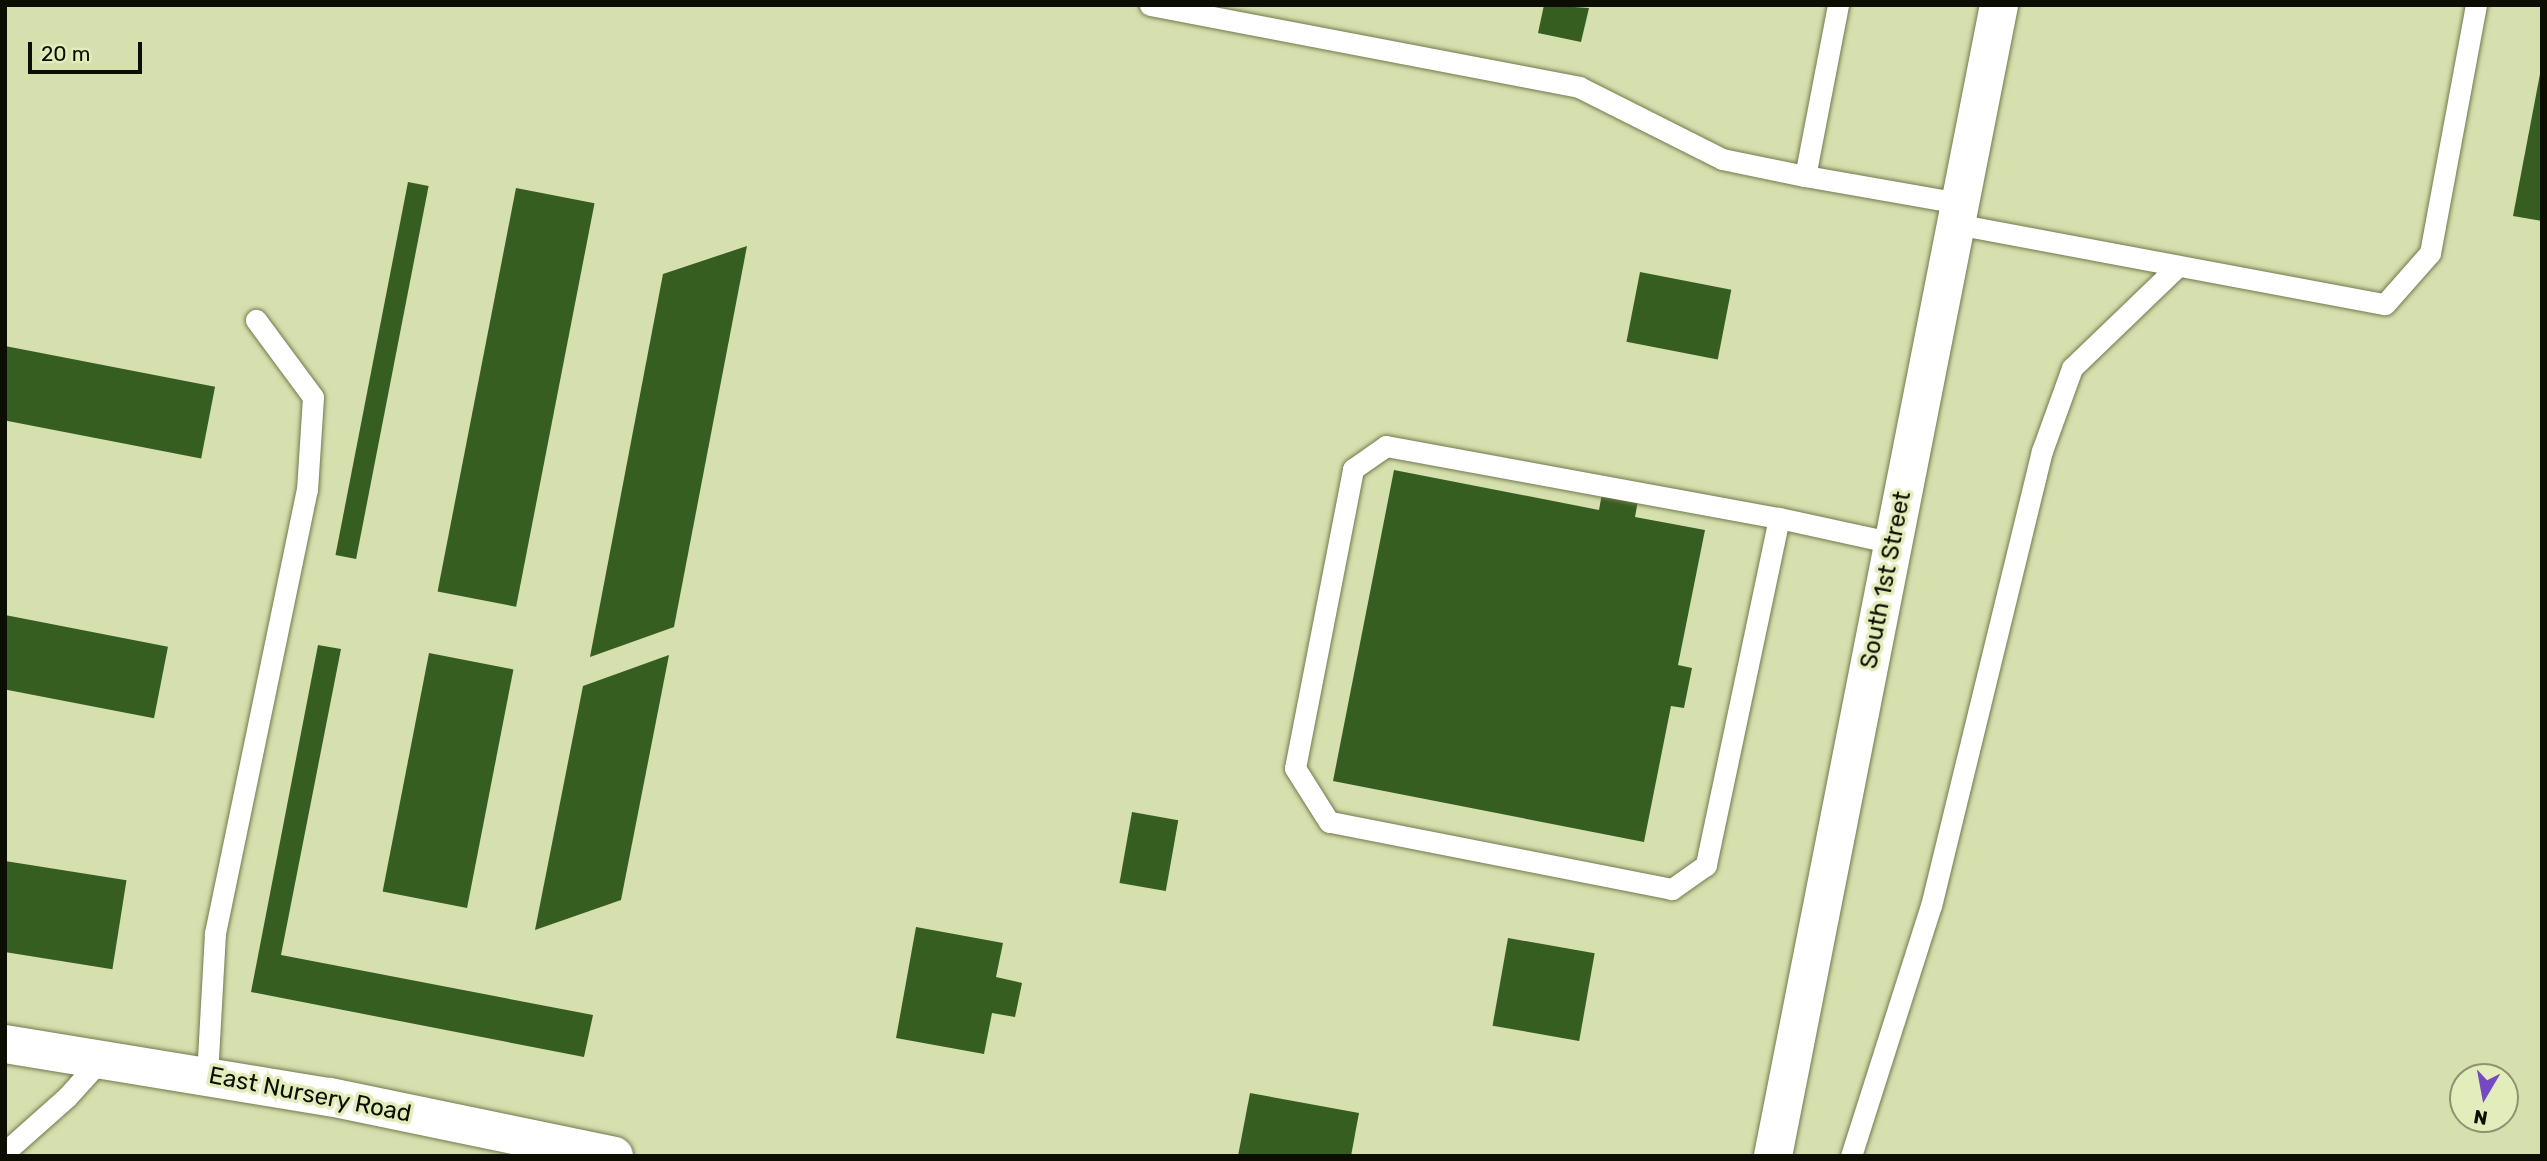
<!DOCTYPE html>
<style>
body{margin:0}
#map{position:relative;width:2547px;height:1161px;overflow:hidden;background:#d6dfae;font-family:Rubik,sans-serif}
div>[style]{position:absolute}
.building>*{inset:0;background:#365e20;transform-origin:0 0}
.roads{filter:drop-shadow(0 0 2px #727a4d) drop-shadow(0 0 2px #727a4d)}
.lane>*{height:21px;margin:-10.5px;padding:0 10.5px;transform-origin:10.5px;border-radius:10.5px;background:#fff}
.street>*{height:38px;margin:-19px;padding:0 19px;transform-origin:19px;border-radius:19px;background:#fff}
.secondary>*{height:38px;margin:-19px;padding:0 19px;transform-origin:19px;border-radius:19px;background:#fff}
span{translate:-50% -50%;white-space:nowrap;text-align:center;line-height:1.15;-webkit-text-stroke:7px #e3ecbb;paint-order:stroke}
.street-label{font-size:24px;color:#0c0e01}
.frame{position:absolute;inset:0;border:7px solid #0c0e01;pointer-events:none}
.north{position:absolute;left:2449px;top:1063px;width:70px;height:70px;box-sizing:border-box;background:#e3ecbb;border:2px solid #8d9371;border-radius:50%;rotate:190deg;font-size:19px;font-weight:700;line-height:28px;text-align:center;color:#0c0e01}
.north::after{content:'';display:block;margin:auto;width:24px;height:32px;background:#7449c1;clip-path:polygon(50% 0,100% 100%,50% 72%,0 100%)}
.scale{position:absolute;left:28px;top:42px;width:114px;height:32px;box-sizing:border-box;border:4px solid #0c0e01;border-top:0;padding-left:9px;font-size:21px;line-height:24px;white-space:nowrap;color:#0c0e01;-webkit-text-stroke:5px #e3ecbb;paint-order:stroke}
</style>
<div id="map">
<div class="building">
<i style="clip-path:polygon(1544px 5px,1589px 8px,1581px 42px,1538px 33px)"></i>
<i style="clip-path:polygon(2540px 74px,2542px 74px,2542px 221px,2513px 216px)"></i>
<i style="left:408px;top:182px;width:21px;height:380px;rotate:11deg"></i>
<i style="left:516px;top:188px;width:80px;height:411px;rotate:11deg"></i>
<i style="clip-path:polygon(747px 246px,674px 627px,590px 657px,663px 274px)"></i>
<i style="left:1640px;top:272px;width:93px;height:71px;rotate:11deg"></i>
<i style="left:5px;top:346px;width:214px;height:73px;rotate:11deg"></i>
<i style="clip-path:polygon(1394px 470px,1599px 510px,1603px 488px,1639px 495px,1635px 517px,1705px 530px,1678px 665px,1692px 668px,1684px 708px,1671px 706px,1644px 842px,1333px 781px)"></i>
<i style="left:5px;top:615px;width:166px;height:73px;rotate:11deg"></i>
<i style="clip-path:polygon(318px 645px,341px 649px,281px 955px,593px 1015px,584px 1057px,251px 992px)"></i>
<i style="left:429px;top:653px;width:86px;height:243px;rotate:11deg"></i>
<i style="clip-path:polygon(669px 655px,621px 900px,535px 930px,583px 686px)"></i>
<i style="left:1132px;top:812px;width:47px;height:72px;rotate:10deg"></i>
<i style="left:5px;top:861px;width:123px;height:90px;rotate:9deg"></i>
<i style="clip-path:polygon(916px 927px,1003px 943px,996px 977px,1022px 983px,1015px 1017px,992px 1013px,984px 1054px,896px 1038px)"></i>
<i style="left:1508px;top:938px;width:88px;height:89px;rotate:10deg"></i>
<i style="clip-path:polygon(1250px 1093px,1359px 1113px,1351px 1156px,1238px 1156px)"></i>
</div>
<div class="roads">
<div class="lane">
<i style="left:1150px;top:5px;width:437px;rotate:10.8deg"></i>
<i style="left:1579px;top:87px;width:160px;rotate:26.7deg"></i>
<i style="left:1722px;top:159px;width:85px;rotate:11.6deg"></i>
<i style="left:1838px;top:5px;width:174px;rotate:100.9deg"></i>
<i style="left:1805px;top:176px;width:157px;rotate:9.9deg"></i>
<i style="left:1956px;top:224px;width:436px;rotate:10.6deg"></i>
<i style="left:2385px;top:304px;width:68px;rotate:-48.6deg"></i>
<i style="left:2430px;top:253px;width:252px;rotate:-79.5deg"></i>
<i style="left:1779px;top:518px;width:355px;rotate:101.9deg"></i>
<i style="left:1706px;top:865px;width:42px;rotate:144.8deg"></i>
<i style="left:1672px;top:889px;width:349px;rotate:-168.9deg"></i>
<i style="left:1329px;top:822px;width:64px;rotate:-122.2deg"></i>
<i style="left:1295px;top:768px;width:305px;rotate:-79deg"></i>
<i style="left:1353px;top:469px;width:40px;rotate:-34.9deg"></i>
<i style="left:1386px;top:446px;width:400px;rotate:10.4deg"></i>
<i style="left:1779px;top:518px;width:118px;rotate:12.3deg"></i>
<i style="left:207px;top:1076px;width:143px;rotate:-86.8deg"></i>
<i style="left:215px;top:933px;width:452px;rotate:-78.3deg"></i>
<i style="left:307px;top:490px;width:93px;rotate:-86.3deg"></i>
<i style="left:313px;top:397px;width:96px;rotate:-126.5deg"></i>
<i style="left:5px;top:1152px;width:83px;rotate:-41.6deg"></i>
<i style="left:67px;top:1097px;width:54px;rotate:-48deg"></i>
<i style="left:1851px;top:1156px;width:262px;rotate:-72.3deg"></i>
<i style="left:1931px;top:906px;width:468px;rotate:-76.3deg"></i>
<i style="left:2042px;top:451px;width:88px;rotate:-70.1deg"></i>
<i style="left:2072px;top:368px;width:147px;rotate:-43.9deg"></i>
</div>
<div class="street">
<i style="left:5px;top:1044px;width:329px;rotate:9.3deg"></i>
<i style="left:330px;top:1097px;width:290px;rotate:11.7deg"></i>
</div>
<div class="secondary">
<i style="left:1773px;top:1156px;width:1173px;rotate:-78.89deg"></i>
</div>
</div>
<div class="street-label">
<span style="left:1886px;top:580px;rotate:-79deg">South 1st Street</span>
<span style="left:310px;top:1095px;rotate:11deg">East Nursery Road</span>
</div>
<div class="frame"></div>
<div class="north">N</div>
<div class="scale">20 m</div>
</div>
